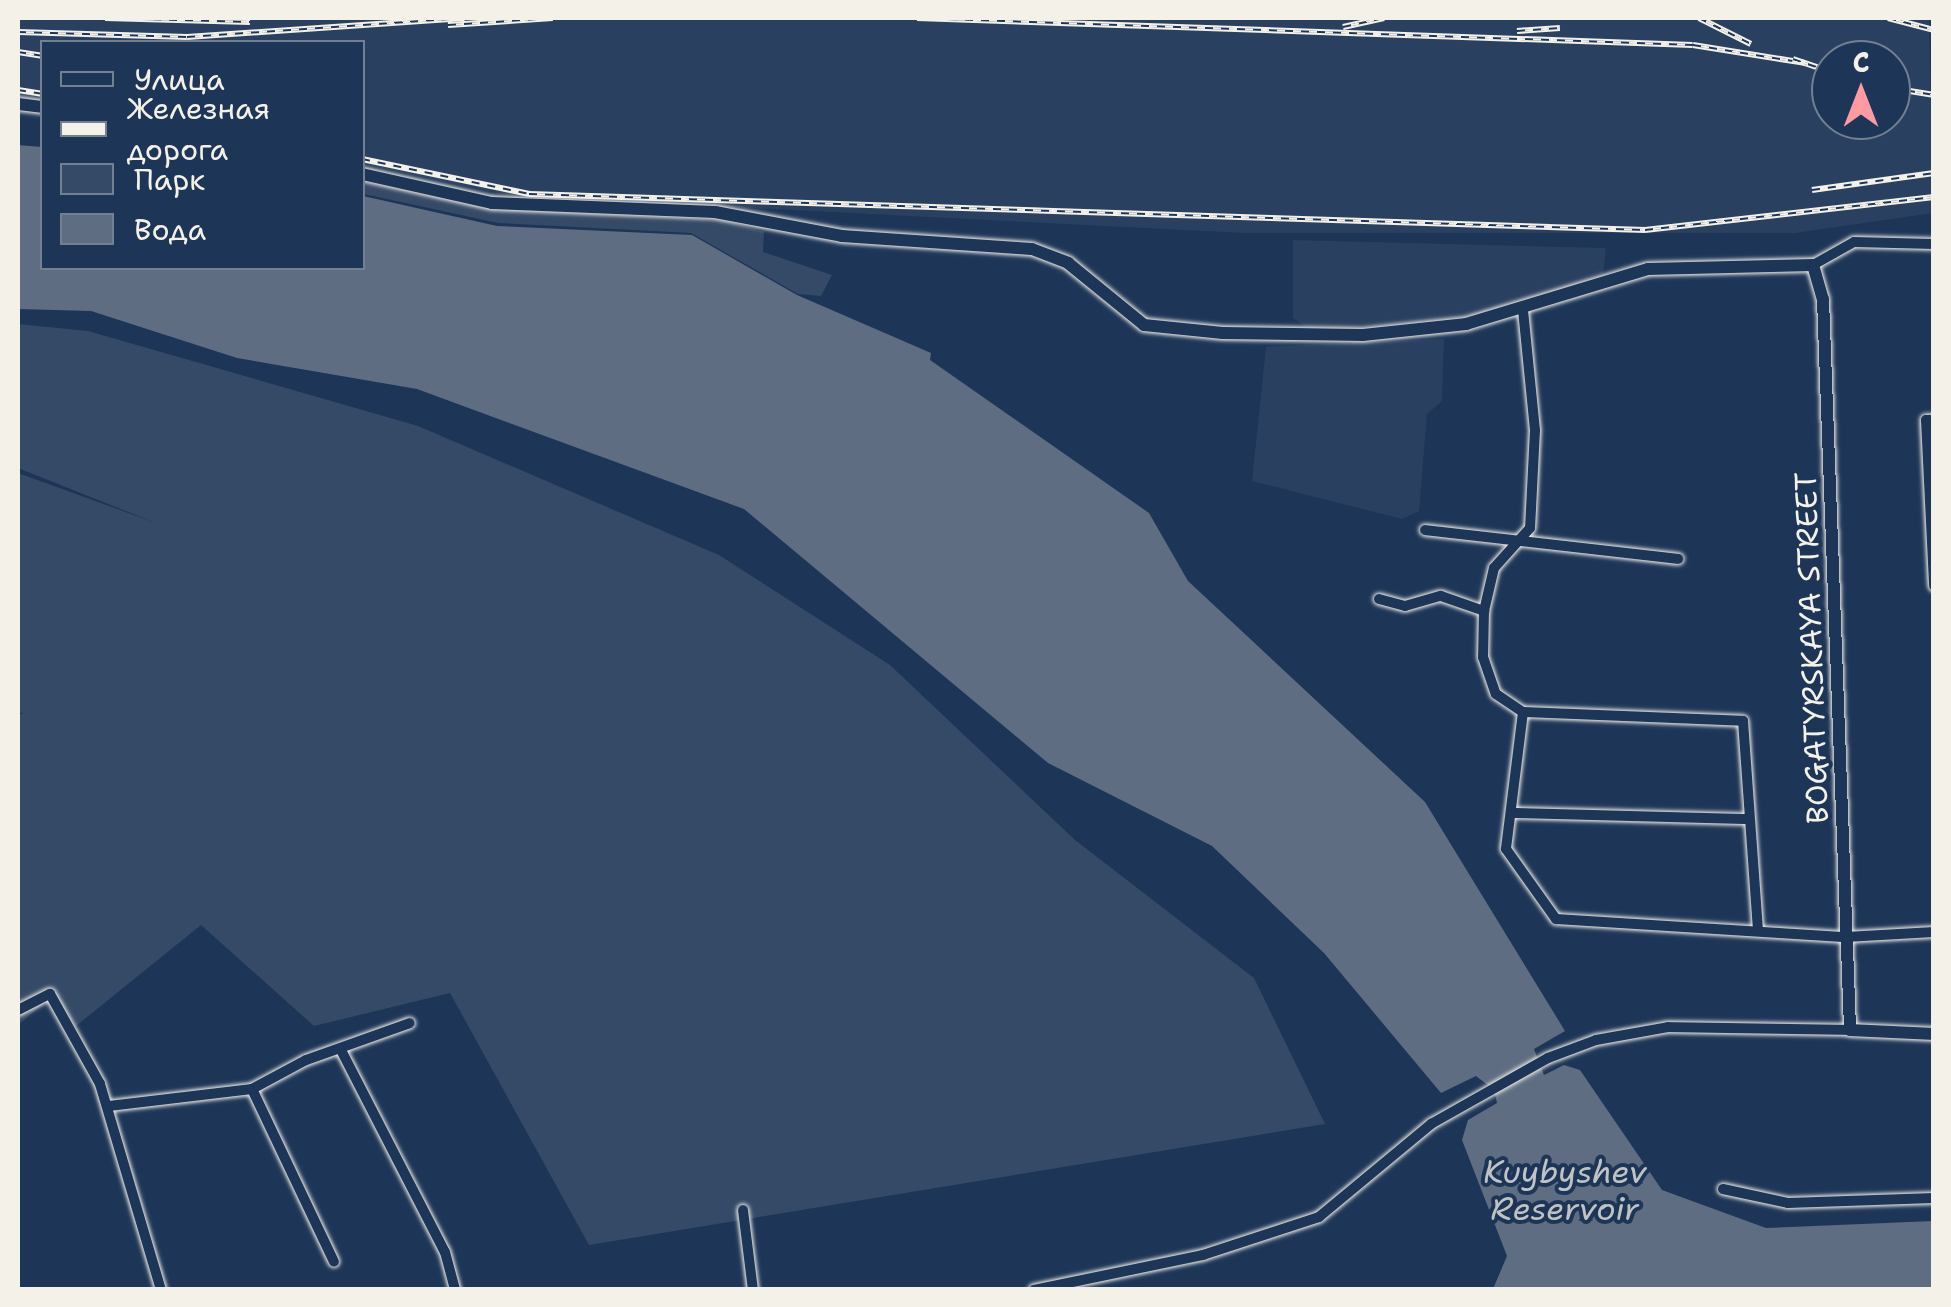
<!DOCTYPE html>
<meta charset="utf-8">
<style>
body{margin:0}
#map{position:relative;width:1951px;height:1307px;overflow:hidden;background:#1d3557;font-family:"Shantell Sans",sans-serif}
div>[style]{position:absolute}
.built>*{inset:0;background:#2a4060}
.green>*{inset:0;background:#354a67}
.water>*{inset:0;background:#5e6d82}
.roads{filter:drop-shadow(0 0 2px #f4f1e8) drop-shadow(0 0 2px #f4f1e8)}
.minor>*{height:10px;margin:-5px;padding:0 5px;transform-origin:5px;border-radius:5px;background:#1d3557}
.major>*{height:12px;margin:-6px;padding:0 6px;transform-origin:6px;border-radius:6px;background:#1d3557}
.rail>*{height:6px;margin-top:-3px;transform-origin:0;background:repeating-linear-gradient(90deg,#1d3557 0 8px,#f4f1e8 0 16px);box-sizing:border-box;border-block:2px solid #f4f1e8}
span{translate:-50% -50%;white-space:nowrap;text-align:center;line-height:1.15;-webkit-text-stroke:8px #1d3557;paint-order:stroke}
.street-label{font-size:30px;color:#f4f1e8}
.water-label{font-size:32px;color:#c0c3c4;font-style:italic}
.frame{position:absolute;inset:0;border:20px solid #f4f1e8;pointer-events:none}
.legend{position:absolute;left:40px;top:40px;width:325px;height:230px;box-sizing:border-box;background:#1d3557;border:2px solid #738091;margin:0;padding:12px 18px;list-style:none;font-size:30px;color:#f4f1e8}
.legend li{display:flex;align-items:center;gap:20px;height:50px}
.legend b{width:50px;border:2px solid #738091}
.north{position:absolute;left:1811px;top:40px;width:100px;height:100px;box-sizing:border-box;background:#1d3557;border:2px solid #738091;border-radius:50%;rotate:0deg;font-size:28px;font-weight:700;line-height:40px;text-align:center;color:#f4f1e8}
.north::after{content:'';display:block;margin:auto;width:35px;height:45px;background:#ff9aa2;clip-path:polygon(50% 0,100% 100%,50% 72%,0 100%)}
</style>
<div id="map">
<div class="built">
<i style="clip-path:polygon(evenodd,18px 18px,1929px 18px,1933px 213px,1795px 233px,1243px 233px,514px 196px,363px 164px,362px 42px,42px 42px,42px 101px,18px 97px,18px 18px,1831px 60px,1891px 60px,1891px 120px,1831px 120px,1831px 60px)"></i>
<i style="clip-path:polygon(1293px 240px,1606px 248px,1603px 275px,1497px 313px,1313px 332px,1293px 318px)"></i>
<i style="clip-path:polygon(1444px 339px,1442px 401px,1427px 414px,1419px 511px,1402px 519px,1252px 481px,1266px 347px)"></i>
</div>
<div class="green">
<i style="clip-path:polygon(362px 181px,491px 209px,723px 220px,764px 232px,763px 252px,832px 275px,821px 296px,798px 294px,691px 233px,498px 223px,364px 194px)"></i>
<i style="clip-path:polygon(18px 324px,88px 331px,418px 426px,719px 555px,890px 665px,1075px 840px,1254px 978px,1325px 1124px,589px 1245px,450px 993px,314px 1026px,201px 925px,76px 1026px,52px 997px,18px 1025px,18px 714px,24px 714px,18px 712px,18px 473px,156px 523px,18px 468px)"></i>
</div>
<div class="water">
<i style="clip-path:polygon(18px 145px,42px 147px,42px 268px,362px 268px,363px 196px,497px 226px,692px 235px,797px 295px,931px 353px,930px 360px,1149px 513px,1188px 581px,1425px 802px,1565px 1031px,1534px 1049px,1544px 1075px,1564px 1065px,1580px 1070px,1662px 1190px,1766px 1228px,1933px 1221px,1933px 1289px,1493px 1289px,1507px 1256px,1462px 1140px,1468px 1120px,1497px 1103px,1494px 1090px,1476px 1076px,1441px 1093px,1324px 953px,1212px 846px,1048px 763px,744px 509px,417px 389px,237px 358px,91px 311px,18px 309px)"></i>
</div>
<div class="roads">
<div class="minor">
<i style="left:1813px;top:265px;width:47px;rotate:-29.3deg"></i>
<i style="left:1854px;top:242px;width:80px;rotate:1.4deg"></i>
<i style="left:1523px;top:310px;width:121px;rotate:84.3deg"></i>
<i style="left:1535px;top:430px;width:98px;rotate:92.9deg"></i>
<i style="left:1530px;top:528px;width:54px;rotate:132deg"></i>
<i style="left:1494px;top:568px;width:44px;rotate:103.1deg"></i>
<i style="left:1484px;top:611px;width:46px;rotate:91.2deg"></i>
<i style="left:1483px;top:657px;width:39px;rotate:71deg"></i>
<i style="left:1496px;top:694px;width:32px;rotate:34deg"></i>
<i style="left:1523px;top:712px;width:138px;rotate:97.1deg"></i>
<i style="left:1506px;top:849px;width:86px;rotate:54.5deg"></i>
<i style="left:1556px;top:919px;width:291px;rotate:3.6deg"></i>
<i style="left:1846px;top:937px;width:88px;rotate:-3.3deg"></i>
<i style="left:1934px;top:420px;width:8px;rotate:180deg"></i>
<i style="left:1926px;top:420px;width:166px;rotate:87.2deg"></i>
<i style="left:1425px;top:530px;width:255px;rotate:6.5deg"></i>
<i style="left:1379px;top:599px;width:27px;rotate:15deg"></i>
<i style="left:1405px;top:606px;width:37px;rotate:-16deg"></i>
<i style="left:1441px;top:596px;width:46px;rotate:19.2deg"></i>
<i style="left:1523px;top:712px;width:220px;rotate:2.3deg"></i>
<i style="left:1743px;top:721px;width:210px;rotate:85.9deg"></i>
<i style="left:1512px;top:813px;width:236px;rotate:1.5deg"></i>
<i style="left:18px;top:1010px;width:36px;rotate:-27deg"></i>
<i style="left:50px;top:994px;width:103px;rotate:60.9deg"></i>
<i style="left:100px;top:1084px;width:215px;rotate:73.5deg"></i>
<i style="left:341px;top:1050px;width:227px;rotate:62.8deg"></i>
<i style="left:445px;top:1252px;width:39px;rotate:75deg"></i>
<i style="left:252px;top:1089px;width:191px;rotate:64.6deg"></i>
<i style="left:109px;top:1106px;width:144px;rotate:-6.8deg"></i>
<i style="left:252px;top:1089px;width:61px;rotate:-28.2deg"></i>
<i style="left:306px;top:1060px;width:110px;rotate:-19.6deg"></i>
<i style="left:1723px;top:1189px;width:66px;rotate:12.2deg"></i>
<i style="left:1788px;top:1203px;width:146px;rotate:-2deg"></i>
<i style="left:743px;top:1210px;width:81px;rotate:82.9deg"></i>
<i style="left:1034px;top:1290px;width:173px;rotate:-11.7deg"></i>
<i style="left:1203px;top:1255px;width:122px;rotate:-18.1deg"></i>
<i style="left:1319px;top:1217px;width:146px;rotate:-39.7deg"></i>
<i style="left:1431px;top:1124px;width:134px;rotate:-29.4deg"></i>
<i style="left:1548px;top:1058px;width:51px;rotate:-20.6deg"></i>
<i style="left:1596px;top:1040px;width:73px;rotate:-10.2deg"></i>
<i style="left:1668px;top:1027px;width:182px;rotate:0.9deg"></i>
</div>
<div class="major">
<i style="left:18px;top:104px;width:24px;rotate:7deg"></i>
<i style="left:362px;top:174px;width:133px;rotate:12.6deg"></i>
<i style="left:492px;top:203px;width:223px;rotate:2.3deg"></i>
<i style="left:715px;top:212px;width:129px;rotate:10.7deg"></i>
<i style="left:842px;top:236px;width:190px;rotate:3.9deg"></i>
<i style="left:1032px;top:249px;width:39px;rotate:21deg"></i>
<i style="left:1068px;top:263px;width:98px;rotate:39.2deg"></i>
<i style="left:1144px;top:325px;width:79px;rotate:5.8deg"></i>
<i style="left:1223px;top:333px;width:140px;rotate:0.8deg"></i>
<i style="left:1363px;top:335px;width:104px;rotate:-6.1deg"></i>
<i style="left:1466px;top:324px;width:190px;rotate:-16.8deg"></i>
<i style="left:1648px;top:269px;width:165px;rotate:-1.4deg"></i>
<i style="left:1813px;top:265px;width:35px;rotate:74deg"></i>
<i style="left:1823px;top:299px;width:731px;rotate:87.88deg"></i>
<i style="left:1850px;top:1030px;width:84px;rotate:2.7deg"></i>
</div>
</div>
<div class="rail">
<i style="left:105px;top:18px;width:145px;rotate:1.6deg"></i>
<i style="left:917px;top:18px;width:776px;rotate:1.99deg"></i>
<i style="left:1693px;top:45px;width:113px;rotate:9.1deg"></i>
<i style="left:1699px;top:18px;width:58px;rotate:26.6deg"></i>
<i style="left:1888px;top:18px;width:48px;rotate:14.6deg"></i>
<i style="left:448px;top:25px;width:105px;rotate:-3.8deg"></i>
<i style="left:1343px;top:27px;width:42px;rotate:-12.4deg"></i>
<i style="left:1517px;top:31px;width:43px;rotate:-4deg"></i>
<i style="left:18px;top:32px;width:169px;rotate:1.7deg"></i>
<i style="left:187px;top:37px;width:278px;rotate:-3.9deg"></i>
<i style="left:18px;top:52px;width:24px;rotate:9deg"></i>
<i style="left:1793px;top:59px;width:40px;rotate:18.9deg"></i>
<i style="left:1891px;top:88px;width:44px;rotate:9.2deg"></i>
<i style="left:18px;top:90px;width:24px;rotate:9deg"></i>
<i style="left:362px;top:159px;width:171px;rotate:11.8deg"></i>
<i style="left:529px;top:194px;width:1117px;rotate:1.85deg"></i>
<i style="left:1645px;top:230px;width:291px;rotate:-6.5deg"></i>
<i style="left:1812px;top:190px;width:123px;rotate:-7.9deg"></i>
</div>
<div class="street-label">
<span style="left:1812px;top:648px;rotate:-92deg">BOGATYRSKAYA STREET</span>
</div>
<div class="water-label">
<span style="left:1565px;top:1191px">Kuybyshev<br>Reservoir</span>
</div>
<div class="frame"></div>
<ul class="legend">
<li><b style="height:12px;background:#1d3557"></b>Улица</li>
<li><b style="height:12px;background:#f4f1e8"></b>Железная дорога</li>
<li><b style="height:28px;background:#354a67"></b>Парк</li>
<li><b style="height:28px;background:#5e6d82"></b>Вода</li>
</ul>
<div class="north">С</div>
</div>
